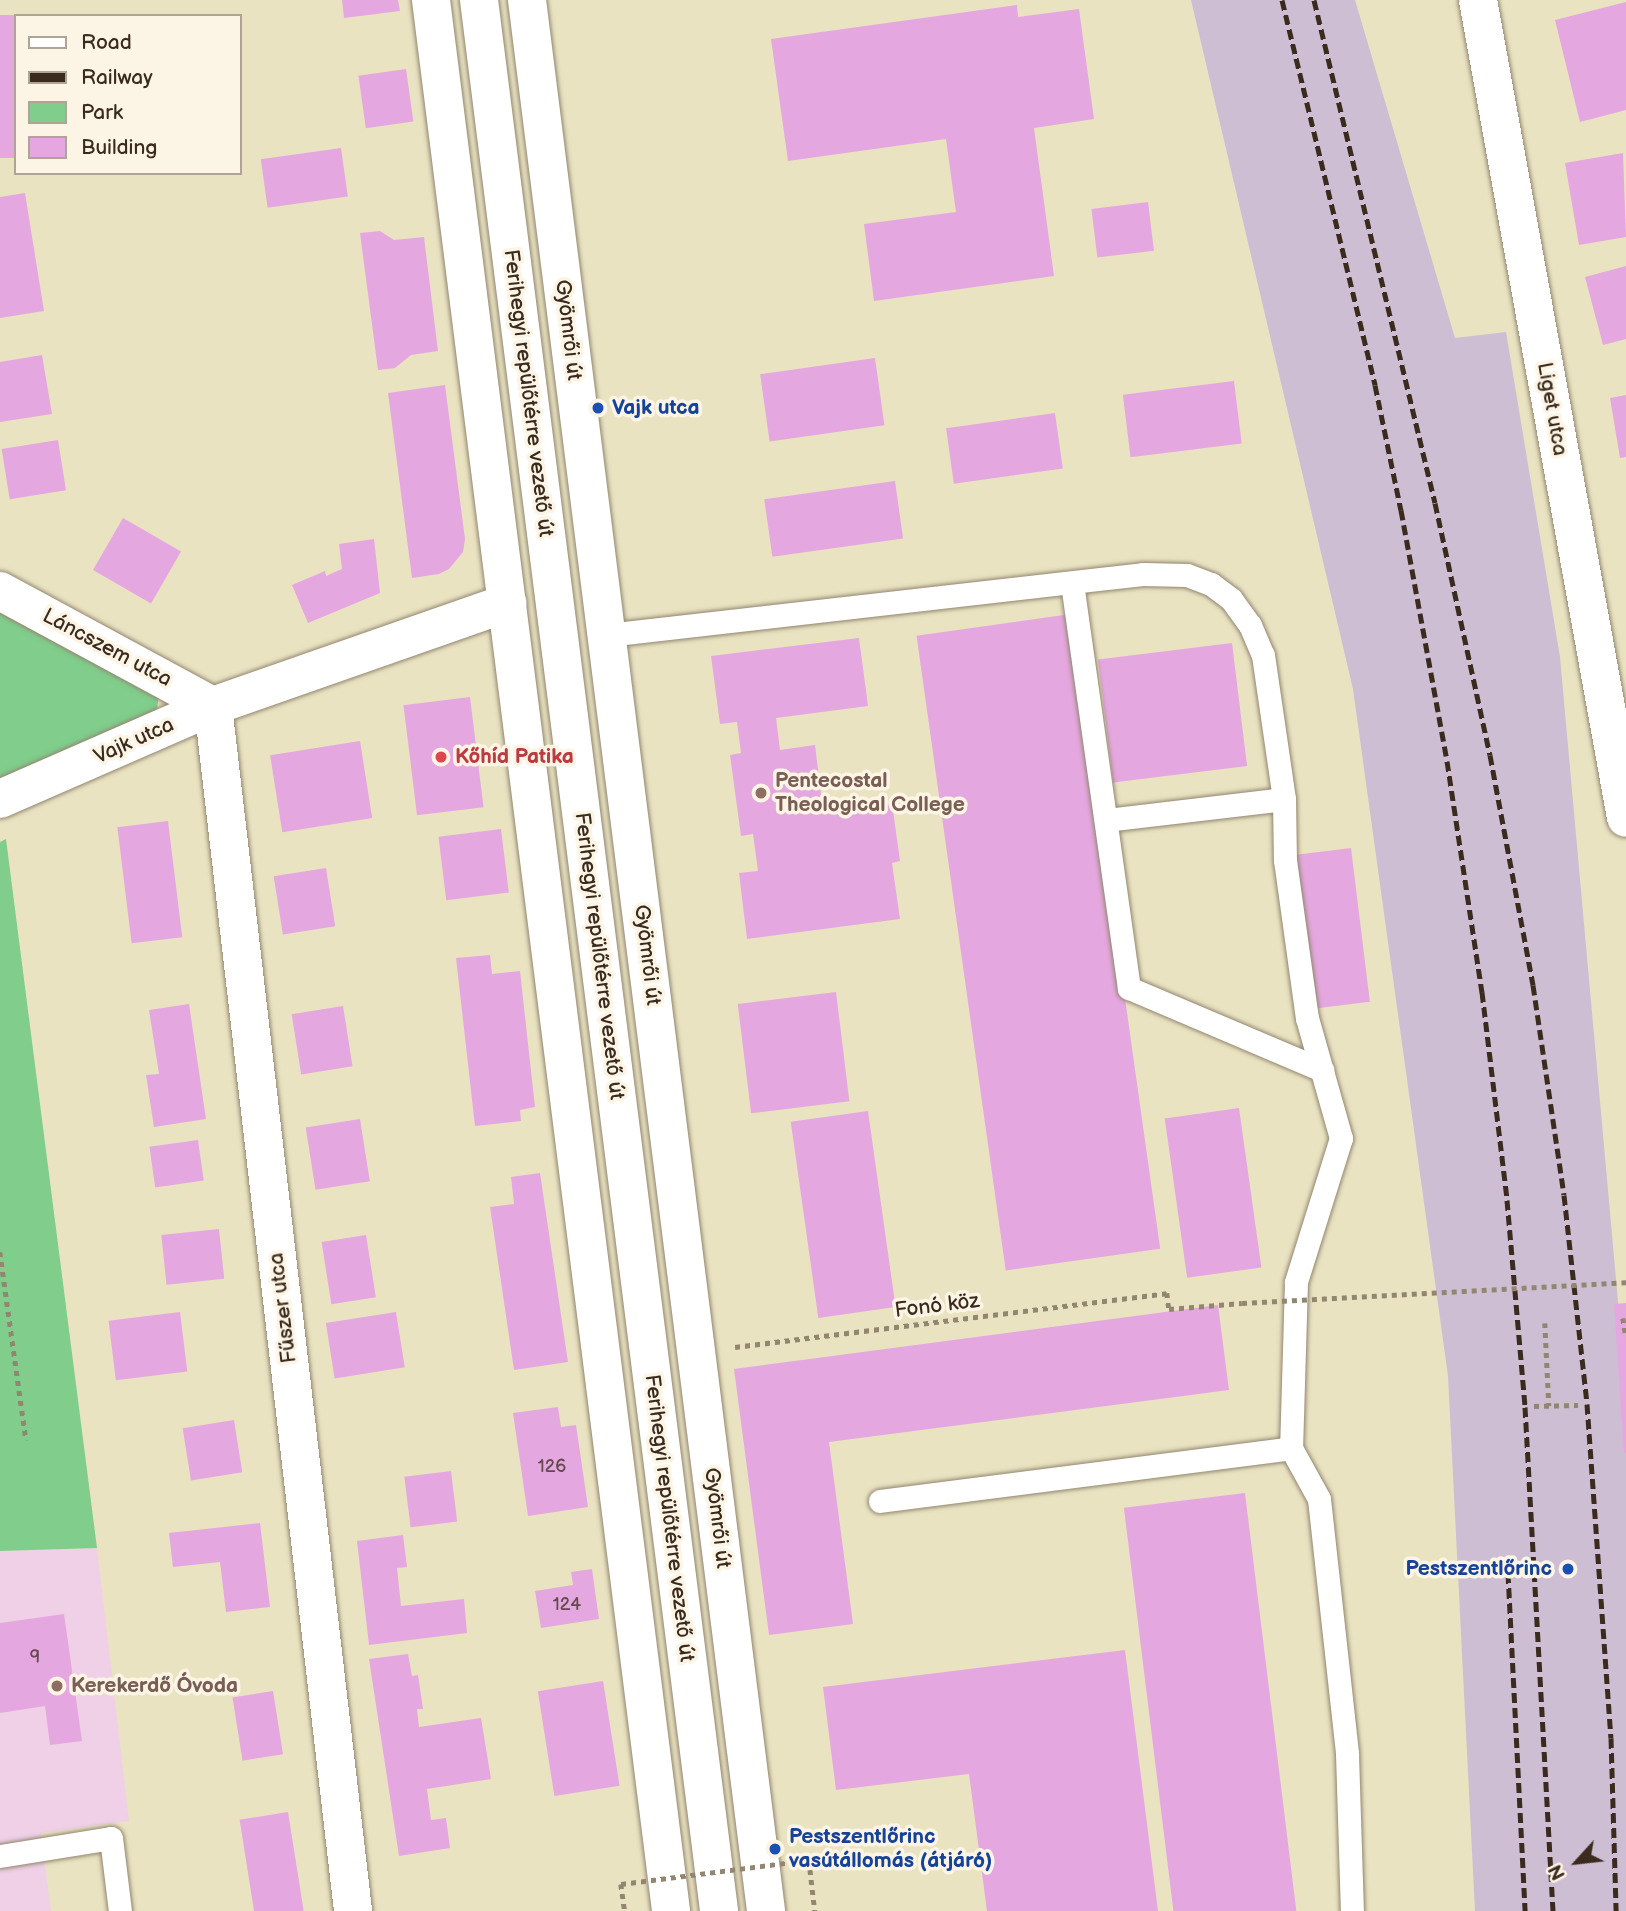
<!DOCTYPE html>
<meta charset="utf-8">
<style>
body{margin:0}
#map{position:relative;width:1626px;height:1911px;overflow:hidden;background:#eae3c2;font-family:"Balsamiq Sans",sans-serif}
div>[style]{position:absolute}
.built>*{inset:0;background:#efd0e7}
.industrial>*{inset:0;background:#cdbed3}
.green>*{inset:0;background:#80cd8c}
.building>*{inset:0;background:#e5a7df;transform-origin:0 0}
.path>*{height:4.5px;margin-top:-2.25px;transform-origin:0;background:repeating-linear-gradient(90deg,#928670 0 5px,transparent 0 10px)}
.roads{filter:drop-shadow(0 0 2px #928670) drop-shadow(0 0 2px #928670)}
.service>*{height:23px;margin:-11.5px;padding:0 11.5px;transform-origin:11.5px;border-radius:11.5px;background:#fff}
.minor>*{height:38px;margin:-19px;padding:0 19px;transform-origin:19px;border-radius:19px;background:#fff}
.tertiary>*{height:38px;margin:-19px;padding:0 19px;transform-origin:19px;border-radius:19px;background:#fff}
.primary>*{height:38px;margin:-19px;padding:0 19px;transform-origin:19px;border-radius:19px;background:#fff}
.rail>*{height:5px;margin-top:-2.5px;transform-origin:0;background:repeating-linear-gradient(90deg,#3b2a1e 0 10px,transparent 0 15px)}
.path-bridge>*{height:4.5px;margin-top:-2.25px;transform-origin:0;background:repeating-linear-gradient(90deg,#928670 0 5px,transparent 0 10px)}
.dots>*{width:19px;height:19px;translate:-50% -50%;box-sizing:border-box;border:4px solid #fcf5e5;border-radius:50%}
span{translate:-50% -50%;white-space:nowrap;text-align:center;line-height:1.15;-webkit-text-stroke:7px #fcf5e5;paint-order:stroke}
.number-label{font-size:18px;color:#66494e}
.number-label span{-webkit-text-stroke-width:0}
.street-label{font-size:21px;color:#3b2a1e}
.transit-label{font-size:21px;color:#164399;font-weight:700}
.left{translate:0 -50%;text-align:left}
.right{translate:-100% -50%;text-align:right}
.health-label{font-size:21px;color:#be3a42;font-weight:700}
.education-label{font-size:21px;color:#785e54;font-weight:700}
.legend{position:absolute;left:14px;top:14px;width:228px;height:161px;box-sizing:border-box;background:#fcf5e5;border:2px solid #afa495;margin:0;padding:9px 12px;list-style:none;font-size:21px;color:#3b2a1e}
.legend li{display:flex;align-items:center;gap:14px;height:35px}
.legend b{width:35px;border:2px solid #afa495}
.north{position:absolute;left:1542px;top:1827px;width:70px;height:70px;-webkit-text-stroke:5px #fcf5e5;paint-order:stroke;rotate:243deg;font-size:19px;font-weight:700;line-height:28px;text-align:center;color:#3b2a1e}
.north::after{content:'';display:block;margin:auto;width:24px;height:32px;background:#3b2a1e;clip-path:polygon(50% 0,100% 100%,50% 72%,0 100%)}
</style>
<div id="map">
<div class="built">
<i style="clip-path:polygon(97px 1548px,129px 1821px,41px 1833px,51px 1911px,0 1911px,0 1551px)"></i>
</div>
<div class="industrial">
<i style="clip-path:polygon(1191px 0,1355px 0,1455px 338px,1506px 332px,1560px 657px,1623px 1357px,1626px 1429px,1626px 1911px,1475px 1911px,1448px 1376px,1353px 689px)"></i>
</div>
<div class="green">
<i style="clip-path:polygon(0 599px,160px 685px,156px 718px,0 782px)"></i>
<i style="clip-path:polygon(6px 839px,97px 1548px,0 1551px,0 842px)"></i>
</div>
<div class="building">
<i style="clip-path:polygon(342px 0,398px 0,400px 11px,344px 18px)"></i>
<i style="clip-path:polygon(1626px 2px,1626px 110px,1580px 122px,1555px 20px)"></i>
<i style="clip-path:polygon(1017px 5px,1018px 17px,1079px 9px,1094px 119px,1034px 128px,1054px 276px,874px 301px,864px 224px,956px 212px,946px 139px,788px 161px,771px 39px)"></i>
<i style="left:16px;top:15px;width:143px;height:16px;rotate:90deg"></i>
<i style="left:406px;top:69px;width:53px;height:48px;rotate:82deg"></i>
<i style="left:341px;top:148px;width:49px;height:81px;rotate:82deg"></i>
<i style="clip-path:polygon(1623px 153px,1626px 237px,1579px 245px,1565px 163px)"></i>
<i style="clip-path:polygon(25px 193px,44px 311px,0 318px,0 197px)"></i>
<i style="left:1148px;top:202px;width:49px;height:57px;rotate:83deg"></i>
<i style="clip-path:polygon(380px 231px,394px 240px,424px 237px,438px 351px,411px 355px,395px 368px,378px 370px,360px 233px)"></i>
<i style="clip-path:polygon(1626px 266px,1626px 339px,1603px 345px,1585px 277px)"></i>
<i style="clip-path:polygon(42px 355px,52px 414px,0 422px,0 362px)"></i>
<i style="left:875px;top:358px;width:68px;height:116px;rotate:82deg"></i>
<i style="left:1234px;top:381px;width:63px;height:112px;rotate:83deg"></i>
<i style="clip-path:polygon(445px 385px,465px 539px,463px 552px,449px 569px,439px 574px,412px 578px,388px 393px)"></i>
<i style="clip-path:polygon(1626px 395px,1626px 457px,1620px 458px,1610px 398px)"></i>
<i style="left:1055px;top:413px;width:56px;height:110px;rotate:82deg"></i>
<i style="left:58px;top:440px;width:51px;height:57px;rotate:81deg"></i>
<i style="left:895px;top:481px;width:58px;height:132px;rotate:82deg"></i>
<i style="left:123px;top:518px;width:67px;height:60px;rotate:30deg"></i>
<i style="clip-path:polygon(374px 539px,380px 593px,308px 623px,292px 585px,325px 571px,326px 576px,342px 569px,339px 544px)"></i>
<i style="left:1071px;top:614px;width:641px;height:156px;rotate:82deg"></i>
<i style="clip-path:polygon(859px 638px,868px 706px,776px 718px,780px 750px,815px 745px,823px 811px,892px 803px,900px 861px,892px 863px,900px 919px,747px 939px,739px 873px,758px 871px,753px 834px,741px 836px,730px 755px,741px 753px,737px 722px,720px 724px,711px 656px)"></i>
<i style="left:1232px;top:643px;width:124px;height:135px;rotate:83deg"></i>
<i style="left:470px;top:697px;width:111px;height:67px;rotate:83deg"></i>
<i style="left:360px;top:741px;width:78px;height:91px;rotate:81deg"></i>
<i style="left:168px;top:821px;width:117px;height:51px;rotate:83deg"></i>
<i style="left:501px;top:829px;width:64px;height:63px;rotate:83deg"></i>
<i style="left:1351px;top:848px;width:155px;height:55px;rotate:83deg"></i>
<i style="left:326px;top:868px;width:59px;height:53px;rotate:81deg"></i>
<i style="clip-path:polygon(490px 955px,492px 974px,520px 971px,535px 1107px,520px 1110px,521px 1121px,475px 1126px,456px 958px)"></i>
<i style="left:836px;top:992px;width:110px;height:99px;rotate:83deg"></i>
<i style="clip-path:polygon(189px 1004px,206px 1119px,154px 1127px,146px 1075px,159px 1074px,149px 1010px)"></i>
<i style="left:343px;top:1006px;width:61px;height:52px;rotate:81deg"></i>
<i style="left:1239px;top:1108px;width:161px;height:75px;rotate:82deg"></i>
<i style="left:868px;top:1111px;width:198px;height:78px;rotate:82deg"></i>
<i style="left:360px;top:1119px;width:63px;height:55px;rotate:81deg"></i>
<i style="left:198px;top:1140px;width:41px;height:49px;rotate:82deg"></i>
<i style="clip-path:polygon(540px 1173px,568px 1362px,514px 1370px,490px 1207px,514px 1204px,511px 1177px)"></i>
<i style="left:219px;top:1229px;width:50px;height:58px;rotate:84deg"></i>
<i style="left:366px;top:1235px;width:63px;height:45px;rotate:81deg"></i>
<i style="clip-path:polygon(1626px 1303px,1626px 1453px,1624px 1453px,1614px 1304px)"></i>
<i style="clip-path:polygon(1218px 1305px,1229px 1390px,829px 1442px,853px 1624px,769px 1635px,734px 1369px)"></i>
<i style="left:180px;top:1312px;width:60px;height:72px;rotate:83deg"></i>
<i style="left:396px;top:1312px;width:56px;height:71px;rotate:81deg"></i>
<i style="clip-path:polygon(558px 1407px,561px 1427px,576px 1425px,588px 1507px,528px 1516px,513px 1413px)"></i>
<i style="left:234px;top:1420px;width:53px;height:52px;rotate:81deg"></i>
<i style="left:451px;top:1471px;width:51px;height:47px;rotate:83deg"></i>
<i style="left:1245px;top:1493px;width:421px;height:122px;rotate:83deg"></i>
<i style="clip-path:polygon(260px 1523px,270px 1607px,226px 1612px,220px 1562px,173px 1567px,169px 1533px)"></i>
<i style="clip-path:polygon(403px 1535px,407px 1567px,397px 1568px,401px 1606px,464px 1599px,467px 1633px,369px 1645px,357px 1541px)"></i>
<i style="clip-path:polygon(592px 1569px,599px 1619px,541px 1628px,535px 1591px,573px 1585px,571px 1572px)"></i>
<i style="clip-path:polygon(64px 1614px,82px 1741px,50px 1745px,45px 1706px,0 1713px,0 1623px)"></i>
<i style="clip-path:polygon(1125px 1650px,1158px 1911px,987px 1911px,969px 1774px,836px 1790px,823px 1687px)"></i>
<i style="clip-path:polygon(408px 1654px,412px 1676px,418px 1675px,423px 1709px,417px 1709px,419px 1727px,481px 1718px,491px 1779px,427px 1789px,431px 1820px,446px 1818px,450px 1848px,399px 1856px,369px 1659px)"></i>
<i style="left:603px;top:1681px;width:106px;height:66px;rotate:81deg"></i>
<i style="left:273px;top:1691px;width:64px;height:41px;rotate:81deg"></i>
<i style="left:288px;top:1812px;width:100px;height:49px;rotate:81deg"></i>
</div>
<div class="path">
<i style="left:0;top:1252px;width:190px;rotate:82.1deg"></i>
<i style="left:1623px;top:1318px;width:18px;rotate:81deg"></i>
<i style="left:1545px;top:1323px;width:83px;rotate:87.2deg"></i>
<i style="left:735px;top:1347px;width:435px;rotate:-7.1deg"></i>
<i style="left:1167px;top:1293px;width:16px;rotate:83deg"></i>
<i style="left:1169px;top:1309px;width:73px;rotate:-4.7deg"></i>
<i style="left:1534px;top:1406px;width:44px;rotate:-1.3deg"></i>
<i style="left:809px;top:1860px;width:51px;rotate:83.3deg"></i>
<i style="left:621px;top:1884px;width:27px;rotate:82deg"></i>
</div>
<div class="roads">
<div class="service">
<i style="left:1072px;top:583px;width:409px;rotate:82deg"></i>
<i style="left:1129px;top:988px;width:210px;rotate:23deg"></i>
<i style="left:607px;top:635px;width:539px;rotate:-6.49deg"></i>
<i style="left:1143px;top:574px;width:44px;rotate:1.3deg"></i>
<i style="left:1187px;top:575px;width:26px;rotate:21deg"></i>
<i style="left:1211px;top:584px;width:25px;rotate:37deg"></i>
<i style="left:1231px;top:599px;width:32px;rotate:54deg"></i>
<i style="left:1250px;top:625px;width:33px;rotate:67deg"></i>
<i style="left:1263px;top:655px;width:146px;rotate:81.7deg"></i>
<i style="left:1284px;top:799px;width:61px;rotate:89.1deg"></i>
<i style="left:1285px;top:860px;width:160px;rotate:82.1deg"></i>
<i style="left:1307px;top:1018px;width:125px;rotate:74.2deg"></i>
<i style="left:1341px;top:1138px;width:151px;rotate:107.4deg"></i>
<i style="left:1296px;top:1282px;width:166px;rotate:91.7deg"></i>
<i style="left:1291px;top:1448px;width:58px;rotate:61.2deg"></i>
<i style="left:1319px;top:1499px;width:257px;rotate:83.7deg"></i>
<i style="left:1347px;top:1754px;width:157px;rotate:88.2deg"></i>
<i style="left:1106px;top:820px;width:179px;rotate:-6.7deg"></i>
<i style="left:880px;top:1501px;width:414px;rotate:-7.3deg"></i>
<i style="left:0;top:1856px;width:112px;rotate:-9.2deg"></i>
<i style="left:111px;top:1838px;width:74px;rotate:83deg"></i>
</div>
<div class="minor">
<i style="left:1478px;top:0;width:831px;rotate:79.74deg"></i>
<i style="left:0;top:591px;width:242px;rotate:28.4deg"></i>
<i style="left:213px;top:706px;width:1213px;rotate:83.37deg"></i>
<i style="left:0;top:799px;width:232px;rotate:-23.6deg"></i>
<i style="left:213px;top:706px;width:312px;rotate:-19.3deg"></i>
</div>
<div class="tertiary">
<i style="left:431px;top:0;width:1926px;rotate:82.84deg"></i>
<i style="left:527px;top:0;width:1926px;rotate:82.87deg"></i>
</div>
<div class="primary">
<i style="left:479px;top:0;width:1926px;rotate:82.84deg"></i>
</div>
</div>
<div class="rail">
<i style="left:1282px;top:0;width:396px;rotate:76.4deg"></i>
<i style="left:1375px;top:385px;width:128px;rotate:78.3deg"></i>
<i style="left:1401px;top:510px;width:255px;rotate:79.6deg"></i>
<i style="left:1447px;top:761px;width:234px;rotate:81.4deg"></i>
<i style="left:1482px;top:992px;width:209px;rotate:83.1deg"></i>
<i style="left:1507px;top:1200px;width:208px;rotate:85deg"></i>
<i style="left:1525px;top:1407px;width:505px;rotate:86.82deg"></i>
<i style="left:1314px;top:0;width:517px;rotate:76.47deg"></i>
<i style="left:1435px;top:503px;width:258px;rotate:77.7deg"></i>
<i style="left:1490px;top:755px;width:234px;rotate:79.4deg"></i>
<i style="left:1533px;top:985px;width:212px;rotate:81.6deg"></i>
<i style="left:1564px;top:1195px;width:210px;rotate:83.7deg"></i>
<i style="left:1587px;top:1404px;width:335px;rotate:85.9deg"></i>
<i style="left:1611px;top:1738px;width:173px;rotate:88.3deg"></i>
<i style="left:1508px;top:1573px;width:338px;rotate:87.1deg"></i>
</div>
<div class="path-bridge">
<i style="left:1242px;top:1303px;width:385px;rotate:-3.1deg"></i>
<i style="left:621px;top:1884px;width:190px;rotate:-7.3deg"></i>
</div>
<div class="dots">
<i style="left:598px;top:408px;background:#1a4fb4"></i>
<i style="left:441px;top:757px;background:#e0444e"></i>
<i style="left:761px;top:793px;background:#8d6e63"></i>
<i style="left:1568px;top:1569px;background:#1a4fb4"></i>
<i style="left:57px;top:1686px;background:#8d6e63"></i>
<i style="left:775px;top:1849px;background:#1a4fb4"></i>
</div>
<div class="number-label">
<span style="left:552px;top:1467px">126</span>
<span style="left:567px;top:1605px">124</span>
<span style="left:35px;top:1658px">9</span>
</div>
<div class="street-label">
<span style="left:568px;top:330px;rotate:83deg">Gyömrői út</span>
<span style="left:528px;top:393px;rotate:83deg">Ferihegyi repülőtérre vezető út</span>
<span style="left:1552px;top:409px;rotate:80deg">Liget utca</span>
<span style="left:107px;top:648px;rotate:28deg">Láncszem utca</span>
<span style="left:134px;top:741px;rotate:-24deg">Vajk utca</span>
<span style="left:647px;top:955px;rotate:83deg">Gyömrői út</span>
<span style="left:599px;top:956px;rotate:83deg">Ferihegyi repülőtérre vezető út</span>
<span style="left:937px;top:1306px;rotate:-7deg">Fonó köz</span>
<span style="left:283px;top:1308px;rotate:-97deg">Fűszer utca</span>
<span style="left:669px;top:1518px;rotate:83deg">Ferihegyi repülőtérre vezető út</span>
<span style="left:717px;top:1518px;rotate:83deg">Gyömrői út</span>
</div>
<div class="transit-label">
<span class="left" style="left:612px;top:408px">Vajk utca</span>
<span class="right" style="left:1552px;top:1569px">Pestszentlőrinc</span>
<span class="left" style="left:789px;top:1849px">Pestszentlőrinc<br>vasútállomás (átjáró)</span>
</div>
<div class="health-label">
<span class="left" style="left:455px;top:757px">Kőhíd Patika</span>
</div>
<div class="education-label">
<span class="left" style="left:775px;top:793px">Pentecostal<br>Theological College</span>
<span class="left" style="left:71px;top:1686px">Kerekerdő Óvoda</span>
</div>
<ul class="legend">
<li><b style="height:9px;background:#fff"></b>Road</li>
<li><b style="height:9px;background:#3b2a1e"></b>Railway</li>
<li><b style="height:19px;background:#80cd8c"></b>Park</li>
<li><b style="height:19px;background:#e5a7df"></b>Building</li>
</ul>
<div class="north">N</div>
</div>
